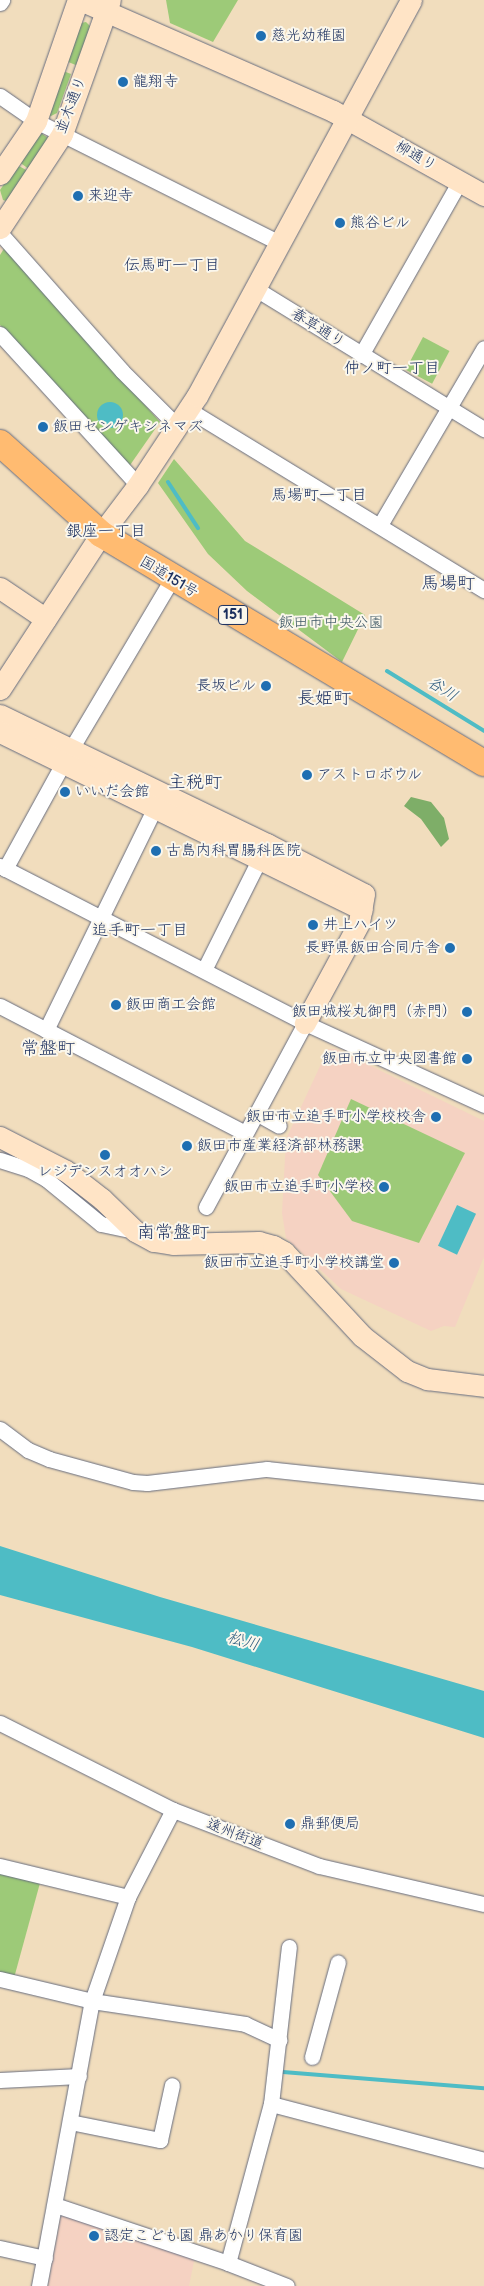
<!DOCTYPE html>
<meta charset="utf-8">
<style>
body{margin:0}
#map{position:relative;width:484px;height:2286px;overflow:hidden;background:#f1ddbd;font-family:"Balsamiq Sans","Klee One",sans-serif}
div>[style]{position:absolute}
.built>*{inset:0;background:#f5d2c2}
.green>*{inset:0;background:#9dca78;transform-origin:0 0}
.forest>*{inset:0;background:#7eae68}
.water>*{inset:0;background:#4ebcc5;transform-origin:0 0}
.round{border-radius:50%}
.stream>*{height:4px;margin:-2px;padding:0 2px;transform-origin:2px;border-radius:2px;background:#4ebcc5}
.roads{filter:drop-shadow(0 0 1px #666c7f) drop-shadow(0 0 1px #666c7f)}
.street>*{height:15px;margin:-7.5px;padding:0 7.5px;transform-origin:7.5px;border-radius:7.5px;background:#fff}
.secondary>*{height:21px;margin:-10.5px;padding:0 10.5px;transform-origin:10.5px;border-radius:10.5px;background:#ffe4c6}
.highway>*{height:26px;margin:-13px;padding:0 13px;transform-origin:13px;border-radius:13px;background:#ffbb71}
.dots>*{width:14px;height:14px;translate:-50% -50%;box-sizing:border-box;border:2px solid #fbf7ec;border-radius:50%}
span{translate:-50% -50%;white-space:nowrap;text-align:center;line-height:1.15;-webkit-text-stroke:4px #fbf7ec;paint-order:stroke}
.shield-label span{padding:1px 4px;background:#fbf7ec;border:1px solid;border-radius:4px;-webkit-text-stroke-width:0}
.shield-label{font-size:14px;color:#1b2f5e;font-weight:700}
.poi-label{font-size:15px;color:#1b2f5e}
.left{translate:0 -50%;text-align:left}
.right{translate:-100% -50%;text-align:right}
.street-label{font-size:15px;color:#1b2f5e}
.park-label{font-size:15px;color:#3c5664}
.neighbourhood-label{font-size:16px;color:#1b2f5e}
.water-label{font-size:16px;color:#2a597d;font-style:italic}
.quarter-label{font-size:18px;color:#1b2f5e}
</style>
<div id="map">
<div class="built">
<i style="clip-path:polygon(328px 1049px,336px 1049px,484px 1121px,484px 1257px,455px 1327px,444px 1326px,431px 1331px,341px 1289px,286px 1238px,282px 1213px,286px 1139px)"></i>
<i style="clip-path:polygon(66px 2215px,195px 2256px,189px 2286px,48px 2286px,61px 2216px)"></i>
</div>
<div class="green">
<i style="clip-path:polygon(166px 0,238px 0,213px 42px,170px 23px)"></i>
<i style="clip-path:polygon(86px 22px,92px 28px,78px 66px,66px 61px,81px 23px)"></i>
<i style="clip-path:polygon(58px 69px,71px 74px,57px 113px,49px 117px,46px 116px)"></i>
<i style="clip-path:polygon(41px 133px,48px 138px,29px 169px,19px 162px)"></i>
<i style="clip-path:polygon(17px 165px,28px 171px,6px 201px,3px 200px,0 190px)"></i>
<i style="clip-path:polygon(5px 247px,160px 422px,128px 468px,0 325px,0 255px)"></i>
<i style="left:423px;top:337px;width:30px;height:37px;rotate:28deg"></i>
<i style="clip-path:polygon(174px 459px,245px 541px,365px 615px,342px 662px,247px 591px,208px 554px,158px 483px)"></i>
<i style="clip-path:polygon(351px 1099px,465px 1153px,419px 1243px,352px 1221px,318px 1175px)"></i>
<i style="clip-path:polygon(0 1872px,40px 1883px,14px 1978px,0 1974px)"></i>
</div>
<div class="forest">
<i style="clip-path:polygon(411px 797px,431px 802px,444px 818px,449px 839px,441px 847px,421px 819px,404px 806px)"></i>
</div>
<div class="water">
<i class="round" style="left:97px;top:402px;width:26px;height:26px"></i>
<i style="left:457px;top:1205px;width:21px;height:45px;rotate:25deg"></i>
<i style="clip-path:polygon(0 1546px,160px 1597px,484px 1691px,484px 1738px,192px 1647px,0 1595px)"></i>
</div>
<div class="stream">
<i style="left:168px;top:482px;width:55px;rotate:56.9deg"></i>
<i style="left:387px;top:671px;width:114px;rotate:31.7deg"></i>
<i style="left:283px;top:2072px;width:202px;rotate:4.6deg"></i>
</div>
<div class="roads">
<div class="street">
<i style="left:0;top:3px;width:4px;rotate:-56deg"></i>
<i style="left:0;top:96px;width:44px;rotate:34.8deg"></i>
<i style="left:36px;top:121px;width:273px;rotate:26.6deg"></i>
<i style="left:0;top:233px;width:184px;rotate:48.5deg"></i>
<i style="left:122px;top:371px;width:78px;rotate:45deg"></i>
<i style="left:256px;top:289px;width:268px;rotate:31.6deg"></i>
<i style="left:0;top:334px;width:205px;rotate:47.6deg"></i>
<i style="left:361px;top:355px;width:200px;rotate:-60.4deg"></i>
<i style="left:189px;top:410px;width:346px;rotate:31.4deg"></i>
<i style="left:380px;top:525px;width:205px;rotate:-59.6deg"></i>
<i style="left:0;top:866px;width:343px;rotate:27.2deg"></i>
<i style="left:305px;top:1023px;width:197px;rotate:24.6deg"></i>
<i style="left:5px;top:869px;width:137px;rotate:-61.2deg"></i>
<i style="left:71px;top:749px;width:198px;rotate:-59.3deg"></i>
<i style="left:204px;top:970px;width:125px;rotate:-63.4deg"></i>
<i style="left:0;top:1006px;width:276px;rotate:27.4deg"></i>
<i style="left:46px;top:1030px;width:255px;rotate:-63.9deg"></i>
<i style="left:256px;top:1113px;width:26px;rotate:29deg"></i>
<i style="left:0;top:1160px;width:29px;rotate:18deg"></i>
<i style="left:28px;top:1169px;width:21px;rotate:29deg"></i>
<i style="left:46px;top:1179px;width:71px;rotate:39.3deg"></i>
<i style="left:101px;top:1224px;width:35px;rotate:12deg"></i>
<i style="left:206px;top:1207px;width:209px;rotate:-61.7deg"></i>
<i style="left:0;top:1429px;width:35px;rotate:37deg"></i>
<i style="left:28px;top:1450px;width:23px;rotate:23deg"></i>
<i style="left:49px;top:1459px;width:87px;rotate:15.3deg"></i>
<i style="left:133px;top:1482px;width:14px;rotate:4deg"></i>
<i style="left:147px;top:1483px;width:121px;rotate:-6.7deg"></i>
<i style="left:267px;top:1469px;width:218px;rotate:6.1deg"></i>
<i style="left:0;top:1723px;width:194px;rotate:26.7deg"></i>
<i style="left:173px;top:1810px;width:156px;rotate:21deg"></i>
<i style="left:319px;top:1866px;width:169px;rotate:13deg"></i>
<i style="left:0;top:1866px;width:132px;rotate:13.6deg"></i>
<i style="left:0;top:1979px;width:95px;rotate:13.4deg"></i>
<i style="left:92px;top:2001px;width:155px;rotate:8.5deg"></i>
<i style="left:245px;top:2024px;width:38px;rotate:25deg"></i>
<i style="left:312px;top:2057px;width:98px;rotate:-74.7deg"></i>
<i style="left:0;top:2080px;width:79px;rotate:-2.9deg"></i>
<i style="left:271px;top:2104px;width:220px;rotate:14.7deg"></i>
<i style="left:70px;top:2122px;width:92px;rotate:11.3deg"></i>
<i style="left:160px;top:2140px;width:56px;rotate:-77.7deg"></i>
<i style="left:55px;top:2205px;width:182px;rotate:18.5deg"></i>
<i style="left:228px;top:2263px;width:165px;rotate:-74.9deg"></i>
<i style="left:271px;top:2104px;width:158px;rotate:-83.5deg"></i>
<i style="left:0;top:2248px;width:46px;rotate:12.5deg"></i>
<i style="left:228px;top:2263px;width:63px;rotate:21.3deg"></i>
<i style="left:39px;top:2286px;width:290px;rotate:-79.5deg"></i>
<i style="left:92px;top:2001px;width:110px;rotate:-70.9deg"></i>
<i style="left:128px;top:1897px;width:98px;rotate:-62.7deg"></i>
</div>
<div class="secondary">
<i style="left:80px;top:0;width:276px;rotate:23.7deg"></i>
<i style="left:333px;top:111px;width:173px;rotate:29.1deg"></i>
<i style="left:0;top:174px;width:64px;rotate:-55.8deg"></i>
<i style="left:36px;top:121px;width:128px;rotate:-70.9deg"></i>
<i style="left:0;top:228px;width:113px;rotate:-56.6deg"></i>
<i style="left:62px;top:134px;width:142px;rotate:-70.3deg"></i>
<i style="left:0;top:588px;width:55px;rotate:34deg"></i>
<i style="left:0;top:689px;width:185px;rotate:-56.9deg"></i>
<i style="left:101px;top:534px;width:61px;rotate:-52.9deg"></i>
<i style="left:138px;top:485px;width:107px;rotate:-56.5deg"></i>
<i style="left:197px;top:396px;width:450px;rotate:-61.6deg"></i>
<i style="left:0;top:715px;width:297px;rotate:25.8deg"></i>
<i style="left:267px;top:844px;width:109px;rotate:27.3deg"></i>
<i style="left:364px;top:894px;width:29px;rotate:100deg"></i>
<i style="left:359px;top:923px;width:114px;rotate:118.4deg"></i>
<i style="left:0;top:732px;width:403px;rotate:26.1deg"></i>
<i style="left:0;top:1137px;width:74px;rotate:27.3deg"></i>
<i style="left:66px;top:1171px;width:46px;rotate:37.9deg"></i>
<i style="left:102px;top:1199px;width:46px;rotate:44.1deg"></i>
<i style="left:135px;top:1231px;width:21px;rotate:28deg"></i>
<i style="left:154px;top:1241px;width:19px;rotate:9deg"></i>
<i style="left:173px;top:1244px;width:86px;rotate:-1.3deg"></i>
<i style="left:259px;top:1242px;width:15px;rotate:16deg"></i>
<i style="left:273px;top:1246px;width:13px;rotate:29deg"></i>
<i style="left:284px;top:1252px;width:115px;rotate:47.1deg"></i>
<i style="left:362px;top:1336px;width:57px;rotate:37.9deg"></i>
<i style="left:407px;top:1371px;width:22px;rotate:22deg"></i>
<i style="left:427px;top:1379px;width:57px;rotate:7deg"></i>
</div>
<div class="highway">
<i style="left:0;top:443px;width:136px;rotate:42deg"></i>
<i style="left:101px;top:534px;width:446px;rotate:30.9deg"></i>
</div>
</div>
<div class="dots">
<i style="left:261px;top:36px;background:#1f6fb2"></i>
<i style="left:123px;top:82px;background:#1f6fb2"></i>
<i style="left:78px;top:196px;background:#1f6fb2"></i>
<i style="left:340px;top:223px;background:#1f6fb2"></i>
<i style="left:43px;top:427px;background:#1f6fb2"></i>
<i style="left:266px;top:686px;background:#1f6fb2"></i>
<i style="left:307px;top:775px;background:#1f6fb2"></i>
<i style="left:65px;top:792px;background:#1f6fb2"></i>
<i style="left:156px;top:851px;background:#1f6fb2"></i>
<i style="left:313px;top:925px;background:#1f6fb2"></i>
<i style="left:450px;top:948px;background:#1f6fb2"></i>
<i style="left:116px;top:1005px;background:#1f6fb2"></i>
<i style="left:467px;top:1012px;background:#1f6fb2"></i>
<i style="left:467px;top:1059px;background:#1f6fb2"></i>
<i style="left:436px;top:1117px;background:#1f6fb2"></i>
<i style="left:187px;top:1146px;background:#1f6fb2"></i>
<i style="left:105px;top:1155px;background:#1f6fb2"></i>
<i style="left:384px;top:1187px;background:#1f6fb2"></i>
<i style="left:394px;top:1263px;background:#1f6fb2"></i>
<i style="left:290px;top:1824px;background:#1f6fb2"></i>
<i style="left:94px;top:2236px;background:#1f6fb2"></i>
</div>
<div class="shield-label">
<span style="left:233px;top:615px">151</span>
</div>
<div class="poi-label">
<span class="left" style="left:271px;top:36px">慈光幼稚園</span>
<span class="left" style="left:133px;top:82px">龍翔寺</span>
<span class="left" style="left:88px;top:196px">来迎寺</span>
<span class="left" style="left:350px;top:223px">熊谷ビル</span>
<span class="left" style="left:53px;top:427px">飯田センゲキシネマズ</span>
<span class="right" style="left:256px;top:686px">長坂ビル</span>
<span class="left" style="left:317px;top:775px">アストロボウル</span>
<span class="left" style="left:75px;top:792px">いいだ会館</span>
<span class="left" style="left:166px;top:851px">古島内科胃腸科医院</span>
<span class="left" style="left:323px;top:925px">井上ハイツ</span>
<span class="right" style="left:440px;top:948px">長野県飯田合同庁舎</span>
<span class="left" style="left:126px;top:1005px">飯田商工会館</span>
<span class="right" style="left:457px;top:1012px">飯田城桜丸御門（赤門）</span>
<span class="right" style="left:457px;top:1059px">飯田市立中央図書館</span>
<span class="right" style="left:426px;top:1117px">飯田市立追手町小学校校舎</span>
<span class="left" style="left:197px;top:1146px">飯田市産業経済部林務課</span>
<span style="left:105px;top:1172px">レジデンスオオハシ</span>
<span class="right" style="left:374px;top:1187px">飯田市立追手町小学校</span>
<span class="right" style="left:384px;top:1263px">飯田市立追手町小学校講堂</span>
<span class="left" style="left:300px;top:1824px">鼎郵便局</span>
<span class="left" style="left:104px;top:2236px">認定こども園 鼎あかり保育園</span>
</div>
<div class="street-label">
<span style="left:71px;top:105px;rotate:-69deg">並木通り</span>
<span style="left:416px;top:156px;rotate:30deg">柳通り</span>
<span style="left:318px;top:328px;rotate:32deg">春草通り</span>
<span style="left:169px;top:577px;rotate:31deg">国道151号</span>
<span style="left:235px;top:1834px;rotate:21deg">遠州街道</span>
</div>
<div class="park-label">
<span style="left:331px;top:623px">飯田市中央公園</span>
</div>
<div class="neighbourhood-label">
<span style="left:172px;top:266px">伝馬町一丁目</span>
<span style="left:392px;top:369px">仲ノ町一丁目</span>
<span style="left:319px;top:496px">馬場町一丁目</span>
<span style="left:106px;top:532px">銀座一丁目</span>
<span style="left:140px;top:931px">追手町一丁目</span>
</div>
<div class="water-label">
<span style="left:442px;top:690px;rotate:32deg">谷川</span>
<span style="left:243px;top:1642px;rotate:16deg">松川</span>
</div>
<div class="quarter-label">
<span style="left:448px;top:584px">馬場町</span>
<span style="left:324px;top:699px">長姫町</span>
<span style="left:195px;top:783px">主税町</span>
<span style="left:48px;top:1049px">常盤町</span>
<span style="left:173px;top:1233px">南常盤町</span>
</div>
</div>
